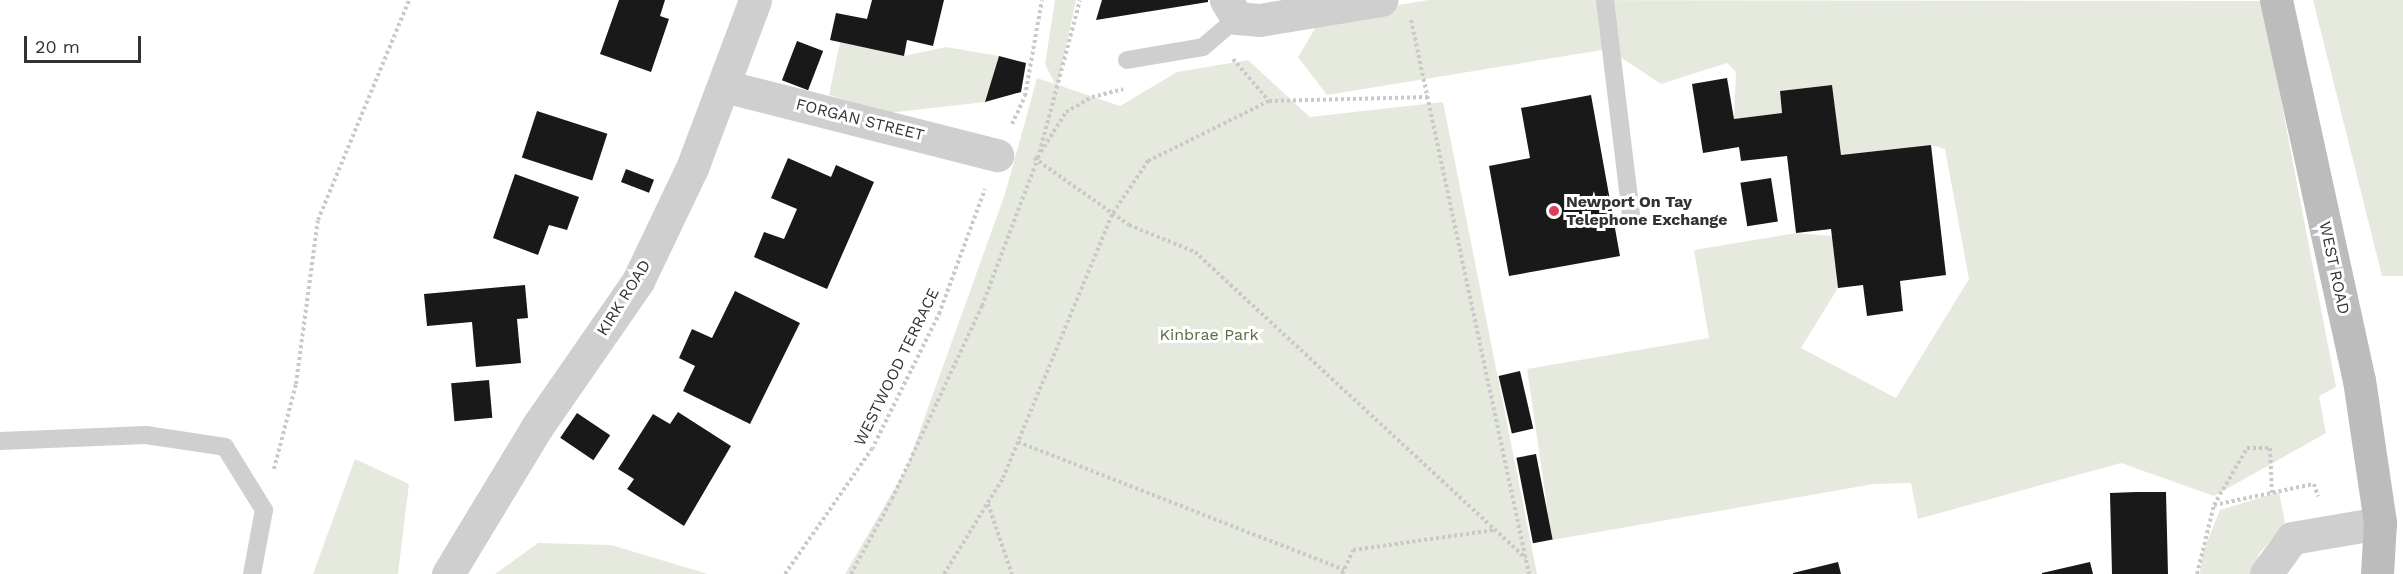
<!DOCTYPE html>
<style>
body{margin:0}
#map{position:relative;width:2403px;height:574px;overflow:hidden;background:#fff;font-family:"Work Sans",sans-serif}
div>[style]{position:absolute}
.green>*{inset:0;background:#e6eade}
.building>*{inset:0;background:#191919;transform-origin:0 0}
.path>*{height:4px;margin-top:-2px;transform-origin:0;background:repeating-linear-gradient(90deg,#c9c9c9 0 3px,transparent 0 6px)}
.lane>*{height:18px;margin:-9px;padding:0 9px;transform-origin:9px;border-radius:9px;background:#cfcfcf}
.street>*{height:33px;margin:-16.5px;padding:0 16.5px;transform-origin:16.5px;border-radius:16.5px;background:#cfcfcf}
.secondary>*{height:33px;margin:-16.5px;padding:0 16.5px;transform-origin:16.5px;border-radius:16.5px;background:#bcbcbc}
.dots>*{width:16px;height:16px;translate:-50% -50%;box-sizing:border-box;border:3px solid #fff;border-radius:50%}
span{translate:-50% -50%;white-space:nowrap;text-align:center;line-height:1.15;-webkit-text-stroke:6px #fff;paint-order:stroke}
.street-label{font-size:16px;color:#323232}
.poi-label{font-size:16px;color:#323232;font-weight:700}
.left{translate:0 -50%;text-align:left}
.park-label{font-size:16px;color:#596c40}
.scale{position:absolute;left:24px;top:36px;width:117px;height:27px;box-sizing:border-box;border:3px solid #323232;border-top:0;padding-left:8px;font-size:18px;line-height:21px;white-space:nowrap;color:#323232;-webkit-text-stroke:4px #fff;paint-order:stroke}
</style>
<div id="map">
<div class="green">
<i style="clip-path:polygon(1055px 0,1076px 0,1058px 85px,1120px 106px,1177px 72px,1248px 60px,1310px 117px,1443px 102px,1537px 574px,845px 574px,906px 469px,1005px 194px,1037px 78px,1055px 84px,1045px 64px)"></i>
<i style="clip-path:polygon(1429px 0,2262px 1px,2336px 387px,2319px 396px,2326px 433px,2214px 496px,2121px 463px,1918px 519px,1911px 483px,1874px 484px,1552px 540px,1527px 369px,1709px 338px,1694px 250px,1796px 233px,1832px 236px,1838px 288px,1801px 348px,1896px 398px,1969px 279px,1945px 149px,1931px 145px,1841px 155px,1832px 85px,1780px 91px,1782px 113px,1734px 119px,1736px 72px,1727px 63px,1661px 84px,1608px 49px,1327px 95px,1298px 57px,1322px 17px)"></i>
<i style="clip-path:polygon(2313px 0,2403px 0,2403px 276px,2382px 276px)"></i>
<i style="clip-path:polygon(840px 42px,904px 56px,946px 47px,999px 56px,985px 102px,888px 113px,829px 95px)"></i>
<i style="clip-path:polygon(355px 459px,409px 484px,398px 574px,313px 574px)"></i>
<i style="clip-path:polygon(2279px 492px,2285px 523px,2259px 554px,2254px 574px,2200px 574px,2202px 554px,2220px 510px)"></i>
<i style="clip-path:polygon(538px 543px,611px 545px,708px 574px,495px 574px)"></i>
</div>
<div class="building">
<i style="clip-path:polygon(619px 0,665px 0,660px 16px,669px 19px,651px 72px,600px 54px)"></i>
<i style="clip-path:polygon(872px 0,944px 0,933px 46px,907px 40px,904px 56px,830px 40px,836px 13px,867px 19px)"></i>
<i style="clip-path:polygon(1102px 0,1208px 0,1208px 2px,1096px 20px)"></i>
<i style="left:797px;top:41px;width:28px;height:42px;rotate:21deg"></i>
<i style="clip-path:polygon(999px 56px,1026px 63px,1021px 92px,985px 102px)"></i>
<i style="clip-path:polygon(1727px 78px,1734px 119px,1782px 113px,1780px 91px,1832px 85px,1841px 155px,1931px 145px,1946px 275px,1900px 281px,1903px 311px,1867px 316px,1863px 285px,1838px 288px,1831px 229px,1796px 233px,1787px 156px,1741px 161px,1739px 147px,1703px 153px,1692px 84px)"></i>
<i style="clip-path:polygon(1591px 95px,1620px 256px,1509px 276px,1489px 166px,1530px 158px,1521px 108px)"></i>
<i style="left:537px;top:111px;width:74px;height:49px;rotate:18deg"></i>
<i style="clip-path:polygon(788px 158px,831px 177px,836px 165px,874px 182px,827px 289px,754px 257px,764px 232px,784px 239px,797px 209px,771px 198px)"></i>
<i style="left:626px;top:169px;width:30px;height:14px;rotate:21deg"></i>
<i style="clip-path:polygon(515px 174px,579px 197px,567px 230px,549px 225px,538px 255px,493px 238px)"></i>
<i style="left:1771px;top:178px;width:44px;height:31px;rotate:81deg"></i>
<i style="clip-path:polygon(525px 285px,528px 318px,517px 319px,521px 363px,476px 367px,472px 322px,427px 326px,424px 294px)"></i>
<i style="clip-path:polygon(735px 291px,800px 323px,750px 424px,683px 391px,695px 366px,679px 358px,692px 329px,712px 338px)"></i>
<i style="left:1520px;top:371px;width:59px;height:22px;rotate:77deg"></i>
<i style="left:489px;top:380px;width:38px;height:38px;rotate:85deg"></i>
<i style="clip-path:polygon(678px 412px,731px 446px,684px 526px,627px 489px,634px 479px,618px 469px,653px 414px,670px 424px)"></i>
<i style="left:577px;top:413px;width:40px;height:30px;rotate:34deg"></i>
<i style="left:1536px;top:454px;width:87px;height:20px;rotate:79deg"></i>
<i style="clip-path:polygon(2136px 492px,2166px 492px,2168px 574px,2112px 574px,2110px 493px)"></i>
<i style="clip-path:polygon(1838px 562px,1841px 574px,1793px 574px,1793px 573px)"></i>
<i style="clip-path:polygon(2090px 562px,2093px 574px,2042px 574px,2042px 573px)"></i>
</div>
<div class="path">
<i style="left:1411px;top:20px;width:566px;rotate:77.98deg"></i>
<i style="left:1233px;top:59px;width:55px;rotate:49.4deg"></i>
<i style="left:1012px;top:124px;width:31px;rotate:-65deg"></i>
<i style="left:1025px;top:96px;width:97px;rotate:-80deg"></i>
<i style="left:1041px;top:152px;width:47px;rotate:-58deg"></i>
<i style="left:1066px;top:112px;width:30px;rotate:-30deg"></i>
<i style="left:1092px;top:97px;width:32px;rotate:-14deg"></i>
<i style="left:1034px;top:158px;width:116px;rotate:35.2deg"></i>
<i style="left:1129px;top:225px;width:71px;rotate:22.2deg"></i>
<i style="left:1195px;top:252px;width:451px;rotate:42.8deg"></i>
<i style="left:1018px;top:442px;width:350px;rotate:21.4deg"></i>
<i style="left:274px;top:469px;width:88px;rotate:-75.5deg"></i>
<i style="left:296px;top:384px;width:165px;rotate:-82.4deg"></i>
<i style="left:318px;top:220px;width:238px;rotate:-67.5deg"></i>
<i style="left:988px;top:504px;width:74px;rotate:71.1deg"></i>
<i style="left:2214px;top:505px;width:66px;rotate:-59.9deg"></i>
<i style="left:2247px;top:448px;width:23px"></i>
<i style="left:2270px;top:448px;width:45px;rotate:87.5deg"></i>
<i style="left:785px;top:574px;width:152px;rotate:-55.2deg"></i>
<i style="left:872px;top:449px;width:151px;rotate:-63.6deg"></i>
<i style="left:939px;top:314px;width:133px;rotate:-69.8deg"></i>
<i style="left:851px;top:574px;width:85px;rotate:-61.3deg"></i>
<i style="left:892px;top:499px;width:213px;rotate:-65deg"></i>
<i style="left:982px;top:306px;width:158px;rotate:-69.3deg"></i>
<i style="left:1038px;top:158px;width:163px;rotate:-75.1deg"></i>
<i style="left:944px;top:574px;width:113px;rotate:-58.4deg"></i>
<i style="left:1003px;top:478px;width:287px;rotate:-67.5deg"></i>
<i style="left:1113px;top:213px;width:63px;rotate:-56.1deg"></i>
<i style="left:1148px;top:161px;width:135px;rotate:-26.4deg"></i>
<i style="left:1269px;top:101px;width:159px;rotate:-1.4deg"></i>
<i style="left:1342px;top:574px;width:26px;rotate:-65deg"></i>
<i style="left:1353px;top:550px;width:143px;rotate:-8deg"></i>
<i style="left:2197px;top:574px;width:71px;rotate:-76.2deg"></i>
<i style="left:2214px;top:505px;width:102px;rotate:-11.9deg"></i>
<i style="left:2314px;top:484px;width:13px;rotate:72deg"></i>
</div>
<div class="lane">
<i style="left:1605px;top:0;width:217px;rotate:83.1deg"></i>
<i style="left:1127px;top:60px;width:77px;rotate:-9.7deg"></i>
<i style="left:1203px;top:47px;width:45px;rotate:-40.5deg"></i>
<i style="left:0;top:441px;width:146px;rotate:-2.4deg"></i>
<i style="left:146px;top:435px;width:80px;rotate:8.6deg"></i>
<i style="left:225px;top:447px;width:74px;rotate:58.2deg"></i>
<i style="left:264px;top:510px;width:65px;rotate:100.6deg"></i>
</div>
<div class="street">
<i style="left:1226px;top:0;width:21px;rotate:59deg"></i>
<i style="left:1237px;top:18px;width:22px;rotate:5deg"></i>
<i style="left:1259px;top:20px;width:124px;rotate:-9.3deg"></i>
<i style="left:724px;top:86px;width:282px;rotate:14.2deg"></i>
<i style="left:448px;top:574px;width:172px;rotate:-58.8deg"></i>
<i style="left:537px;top:427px;width:178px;rotate:-55.3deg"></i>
<i style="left:638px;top:281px;width:125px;rotate:-64.5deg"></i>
<i style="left:692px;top:168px;width:179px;rotate:-69.4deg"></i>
<i style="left:2266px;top:574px;width:44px;rotate:-54.2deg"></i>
<i style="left:2292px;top:538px;width:89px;rotate:-9.7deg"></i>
</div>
<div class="secondary">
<i style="left:2276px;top:0;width:389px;rotate:77.7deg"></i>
<i style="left:2359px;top:380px;width:145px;rotate:81.6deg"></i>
<i style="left:2380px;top:523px;width:51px;rotate:93.4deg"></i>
</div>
<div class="dots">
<i style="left:1554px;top:211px;background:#df3d5a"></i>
</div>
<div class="street-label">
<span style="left:860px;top:120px;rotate:14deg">FORGAN STREET</span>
<span style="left:2334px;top:268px;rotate:78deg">WEST ROAD</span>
<span style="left:624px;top:298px;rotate:-58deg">KIRK ROAD</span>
<span style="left:897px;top:367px;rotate:-64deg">WESTWOOD TERRACE</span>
</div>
<div class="poi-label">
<span class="left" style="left:1566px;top:211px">Newport On Tay<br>Telephone Exchange</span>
</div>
<div class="park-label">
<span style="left:1209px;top:335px">Kinbrae Park</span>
</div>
<div class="scale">20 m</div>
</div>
